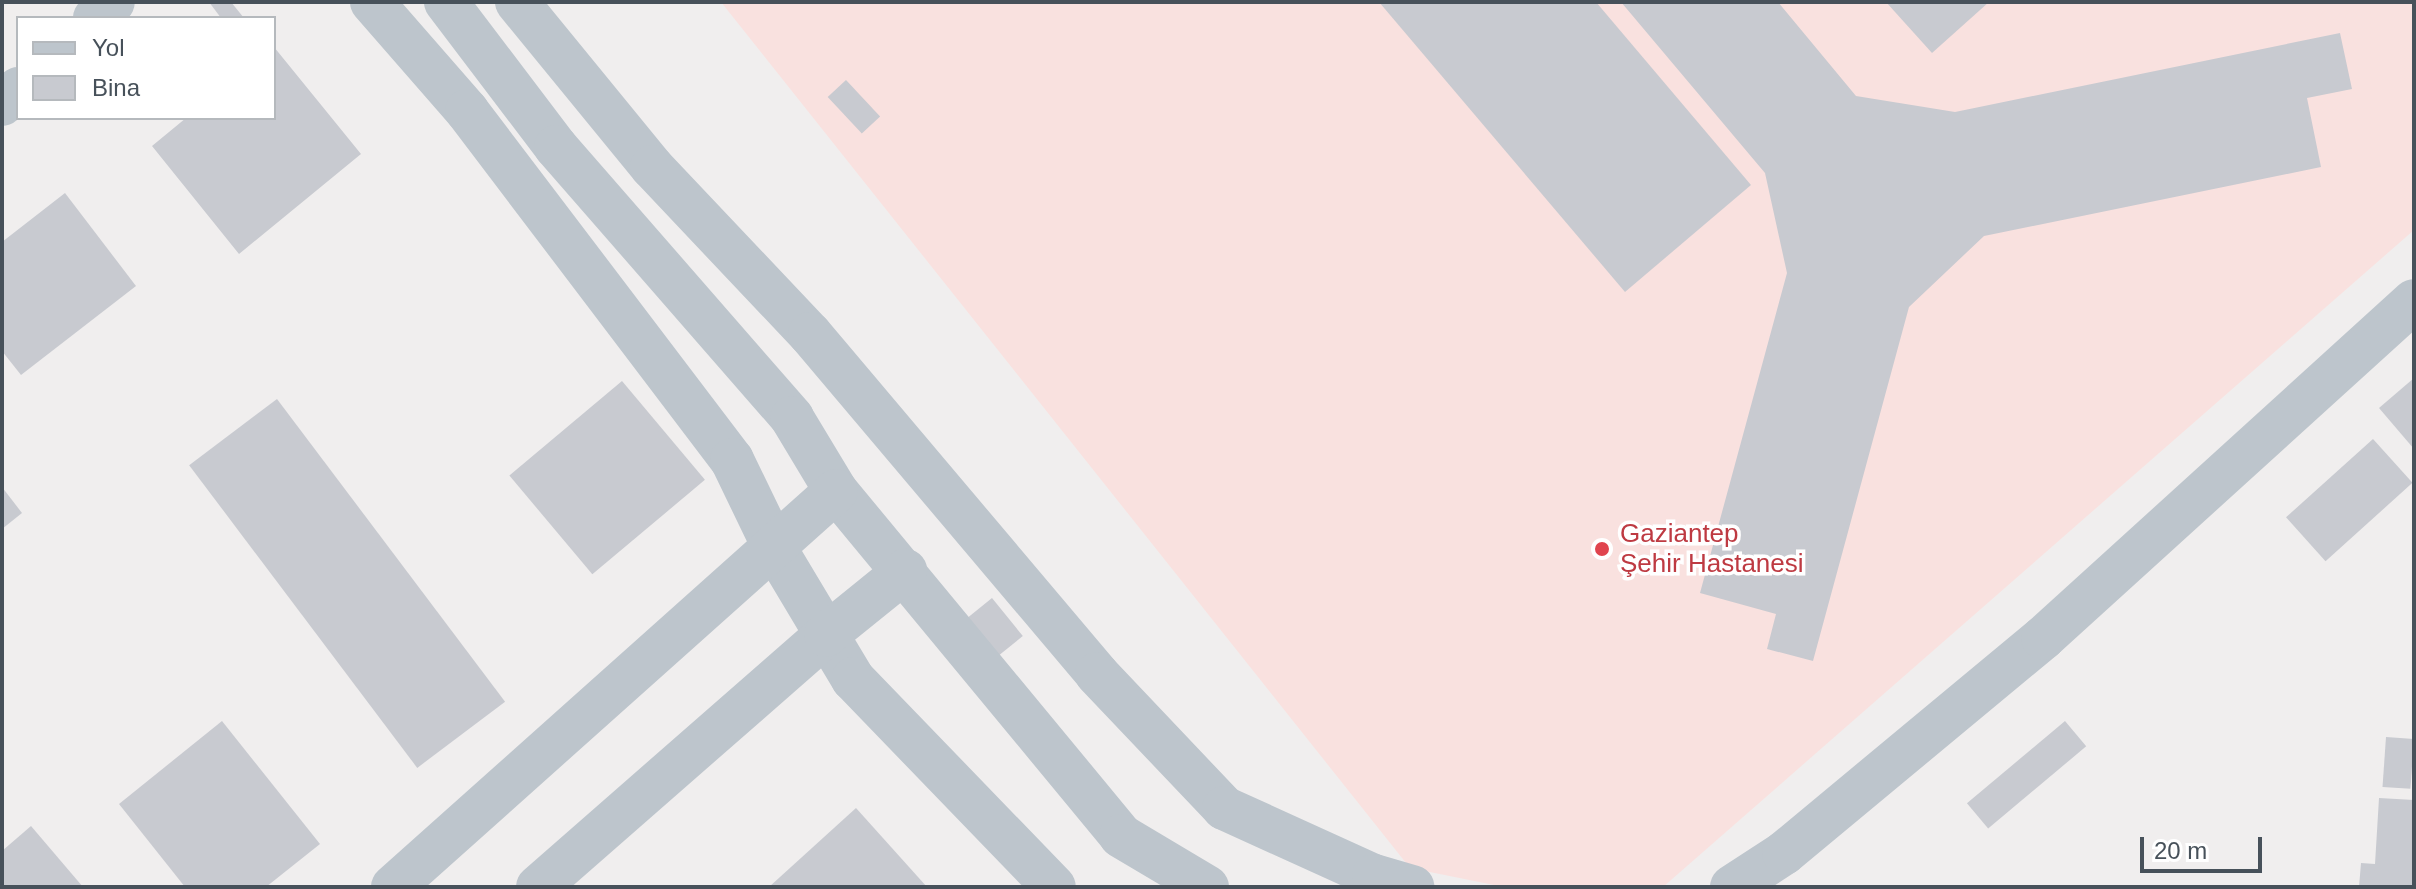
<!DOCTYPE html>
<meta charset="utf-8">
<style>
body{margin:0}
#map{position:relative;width:2416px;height:889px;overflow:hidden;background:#f0eeee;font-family:Arial,sans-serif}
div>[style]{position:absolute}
.medical>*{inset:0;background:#f9e1df}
.building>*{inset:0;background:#c8cad0;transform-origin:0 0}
.minor>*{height:44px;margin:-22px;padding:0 22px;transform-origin:22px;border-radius:22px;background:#bdc5cc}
.dots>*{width:22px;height:22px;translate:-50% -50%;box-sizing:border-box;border:4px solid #fff;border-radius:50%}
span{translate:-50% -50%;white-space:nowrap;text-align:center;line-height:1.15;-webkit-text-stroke:7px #fff;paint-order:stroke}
.health-label{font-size:26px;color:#be3a42}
.left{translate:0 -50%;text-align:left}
.frame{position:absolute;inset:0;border:4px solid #47515a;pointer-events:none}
.legend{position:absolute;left:16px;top:16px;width:260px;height:104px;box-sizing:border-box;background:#fff;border:2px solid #b5b9bd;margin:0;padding:10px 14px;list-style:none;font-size:24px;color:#47515a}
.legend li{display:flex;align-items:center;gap:16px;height:40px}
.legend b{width:40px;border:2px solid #b5b9bd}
.scale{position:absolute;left:2140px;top:837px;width:122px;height:36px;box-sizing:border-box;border:4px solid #47515a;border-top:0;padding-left:10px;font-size:24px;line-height:28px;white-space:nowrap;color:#47515a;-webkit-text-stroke:6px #fff;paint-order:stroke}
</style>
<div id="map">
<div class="medical">
<i style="clip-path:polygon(721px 2px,2414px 2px,2414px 230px,1663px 887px,1504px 887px,1410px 868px)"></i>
</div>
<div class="building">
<i style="clip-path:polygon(209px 2px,231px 2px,244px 18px,221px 18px)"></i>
<i style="clip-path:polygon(1379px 2px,1596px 2px,1751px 185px,1625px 292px)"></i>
<i style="clip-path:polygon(1621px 2px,1778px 2px,1856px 96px,1955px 112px,2340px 33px,2352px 89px,2307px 98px,2321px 167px,1984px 236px,1909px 307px,1813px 661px,1767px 649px,1776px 614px,1700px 593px,1787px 273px,1765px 173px)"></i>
<i style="clip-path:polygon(1886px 2px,1989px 2px,1932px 53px)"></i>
<i style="clip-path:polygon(274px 47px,361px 154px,239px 254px,152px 146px,186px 118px,274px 118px)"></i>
<i style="left:846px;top:80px;width:50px;height:25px;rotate:47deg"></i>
<i style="clip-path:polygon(65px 193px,136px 286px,21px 375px,2px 351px,2px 242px)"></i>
<i style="clip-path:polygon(2414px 378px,2414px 449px,2379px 408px)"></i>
<i style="left:622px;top:381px;width:129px;height:147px;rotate:50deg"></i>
<i style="left:277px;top:399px;width:379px;height:110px;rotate:53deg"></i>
<i style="left:2373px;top:439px;width:59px;height:117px;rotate:48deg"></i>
<i style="clip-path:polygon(2px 487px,22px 513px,2px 529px)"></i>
<i style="left:992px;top:598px;width:49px;height:35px;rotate:51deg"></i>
<i style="clip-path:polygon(222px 721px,320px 844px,266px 887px,185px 887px,119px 804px)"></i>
<i style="left:2065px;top:721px;width:33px;height:128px;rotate:50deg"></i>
<i style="left:2386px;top:737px;width:28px;height:50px;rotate:4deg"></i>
<i style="clip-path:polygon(2379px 798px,2414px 800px,2414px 887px,2359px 887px,2361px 863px,2375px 864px)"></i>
<i style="clip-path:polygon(856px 808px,927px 887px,769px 887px)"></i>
<i style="clip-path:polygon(31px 826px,83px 887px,2px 887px,2px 851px)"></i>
</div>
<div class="minor">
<i style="left:372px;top:2px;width:145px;rotate:48.9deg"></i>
<i style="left:467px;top:111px;width:438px;rotate:52.8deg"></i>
<i style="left:732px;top:460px;width:97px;rotate:64.2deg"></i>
<i style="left:774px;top:547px;width:154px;rotate:59.1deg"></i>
<i style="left:853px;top:679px;width:289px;rotate:46deg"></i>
<i style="left:446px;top:2px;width:182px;rotate:52.8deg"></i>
<i style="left:556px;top:147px;width:359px;rotate:48.9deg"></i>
<i style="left:792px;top:418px;width:85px;rotate:58.9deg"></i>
<i style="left:836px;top:491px;width:447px;rotate:50.4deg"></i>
<i style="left:1121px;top:836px;width:100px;rotate:30.7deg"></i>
<i style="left:517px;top:2px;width:213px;rotate:50.7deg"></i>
<i style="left:652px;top:167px;width:230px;rotate:46.6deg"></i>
<i style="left:810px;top:334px;width:445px;rotate:49.8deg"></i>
<i style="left:1097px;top:674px;width:185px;rotate:46.5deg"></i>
<i style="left:1224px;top:808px;width:165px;rotate:24.4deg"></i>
<i style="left:1374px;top:876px;width:40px;rotate:16deg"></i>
<i style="left:95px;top:18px;width:24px;rotate:-42deg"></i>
<i style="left:2px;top:104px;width:22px;rotate:-43deg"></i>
<i style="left:393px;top:887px;width:594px;rotate:-41.79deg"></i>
<i style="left:538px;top:887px;width:383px;rotate:-41.2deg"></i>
<i style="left:826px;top:635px;width:102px;rotate:-39deg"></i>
<i style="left:1732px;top:887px;width:62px;rotate:-33.2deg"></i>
<i style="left:1784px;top:853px;width:337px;rotate:-39.7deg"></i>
<i style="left:2043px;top:638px;width:501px;rotate:-42.25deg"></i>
</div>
<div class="dots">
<i style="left:1602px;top:549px;background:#e0444e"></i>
</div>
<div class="health-label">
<span class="left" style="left:1620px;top:549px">Gaziantep<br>Şehir Hastanesi</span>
</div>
<div class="frame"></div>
<ul class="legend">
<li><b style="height:10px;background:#bdc5cc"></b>Yol</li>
<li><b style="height:22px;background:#c8cad0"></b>Bina</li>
</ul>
<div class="scale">20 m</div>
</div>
